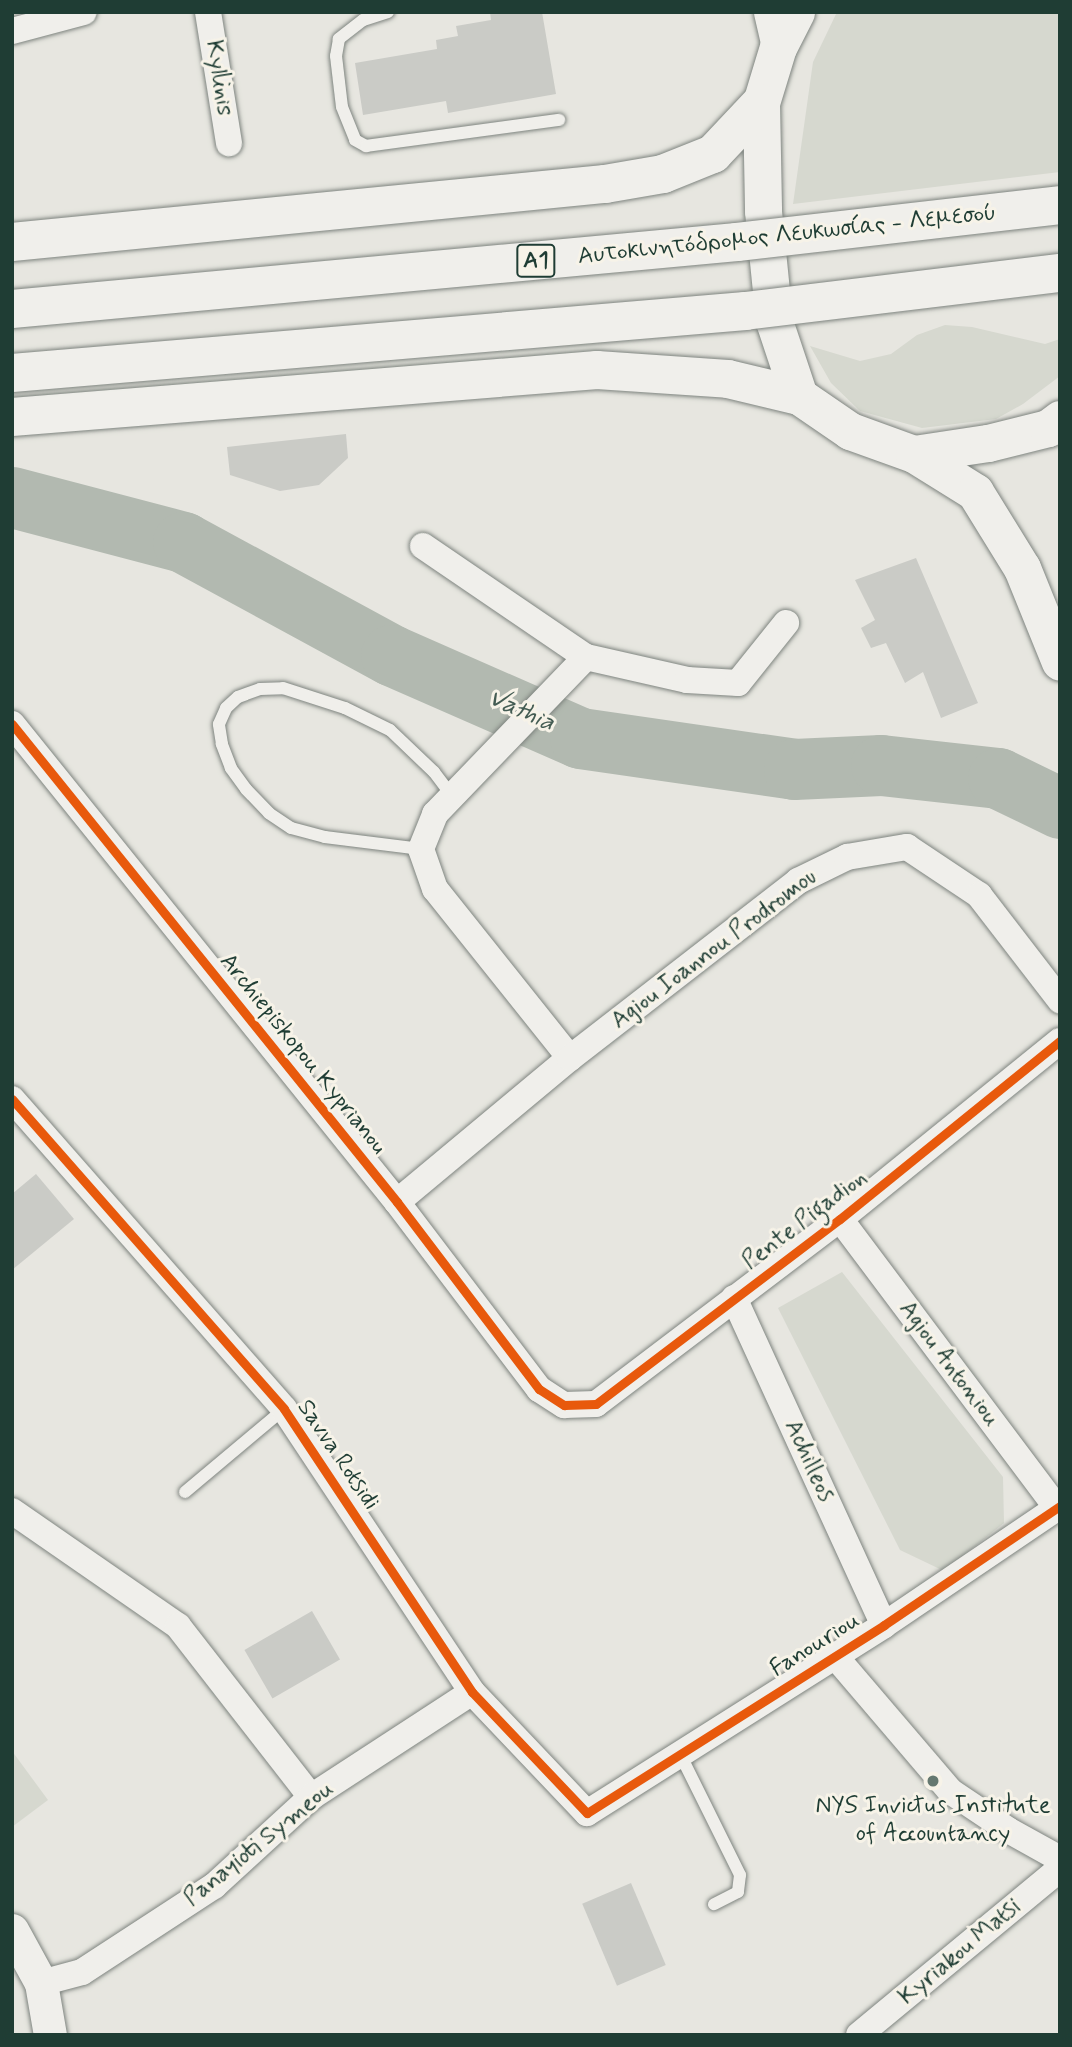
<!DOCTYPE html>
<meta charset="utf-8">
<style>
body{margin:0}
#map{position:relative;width:1072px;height:2047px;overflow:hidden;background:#e7e6e0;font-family:Mynerve,sans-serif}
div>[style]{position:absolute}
.green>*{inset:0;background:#d6d8cf}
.river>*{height:61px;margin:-30.5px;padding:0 30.5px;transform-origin:30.5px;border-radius:30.5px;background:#b2b9b0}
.building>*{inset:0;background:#cacbc6;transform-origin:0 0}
.roads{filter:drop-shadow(0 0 2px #7e847f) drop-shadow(0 0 2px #7e847f)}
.service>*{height:12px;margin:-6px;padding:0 6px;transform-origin:6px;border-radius:6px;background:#f0efeb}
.minor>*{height:26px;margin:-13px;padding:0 13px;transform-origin:13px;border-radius:13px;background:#f0efeb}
.tertiary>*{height:33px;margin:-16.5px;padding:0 16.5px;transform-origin:16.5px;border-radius:16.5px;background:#f0efeb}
.secondary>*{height:37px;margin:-18.5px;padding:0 18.5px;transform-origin:18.5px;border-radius:18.5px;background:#f0efeb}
.trunk>*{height:38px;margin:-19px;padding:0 19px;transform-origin:19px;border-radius:19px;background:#f0efeb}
.bridges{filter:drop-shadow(0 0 2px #7e847f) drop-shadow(0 0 2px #7e847f)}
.trunk-bridge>*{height:38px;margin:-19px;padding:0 19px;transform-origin:19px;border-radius:19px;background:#f0efeb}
.cycleway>*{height:9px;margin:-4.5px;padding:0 4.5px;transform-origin:4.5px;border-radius:4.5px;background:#e8590c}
.dots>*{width:19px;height:19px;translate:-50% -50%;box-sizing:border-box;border:4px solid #f7f3e8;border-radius:50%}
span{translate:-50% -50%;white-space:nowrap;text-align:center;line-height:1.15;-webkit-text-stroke:6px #f7f3e8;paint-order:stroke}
.shield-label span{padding:2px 5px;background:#f7f3e8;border:2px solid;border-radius:5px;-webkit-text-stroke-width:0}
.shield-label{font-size:23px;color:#1f3d34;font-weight:700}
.street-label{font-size:24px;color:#1f3d34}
.poi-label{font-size:24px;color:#1f3d34}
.water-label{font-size:26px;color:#445c53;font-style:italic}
.frame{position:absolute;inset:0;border:14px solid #1f3d34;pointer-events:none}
</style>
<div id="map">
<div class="green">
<i style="clip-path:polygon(837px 12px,1060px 12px,1060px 172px,793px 204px,813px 62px)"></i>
<i style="clip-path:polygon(945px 325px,972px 327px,1045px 344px,1060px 339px,1060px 376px,1023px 404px,996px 419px,922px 428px,860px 411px,831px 383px,810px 346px,860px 361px,891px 354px,917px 335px)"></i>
<i style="clip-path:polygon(842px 1272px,1003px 1477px,1004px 1523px,944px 1571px,900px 1550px,778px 1308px)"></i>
<i style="clip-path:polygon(12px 1751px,48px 1800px,12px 1827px)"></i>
</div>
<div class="river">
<i style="left:12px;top:497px;width:177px;rotate:14.7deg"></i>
<i style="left:183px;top:542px;width:237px;rotate:28.5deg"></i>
<i style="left:391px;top:655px;width:206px;rotate:23.7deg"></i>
<i style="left:580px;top:738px;width:216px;rotate:8.2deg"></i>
<i style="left:794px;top:769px;width:87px;rotate:-2.6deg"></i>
<i style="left:881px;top:765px;width:118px;rotate:6.3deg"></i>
<i style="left:998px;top:778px;width:69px;rotate:25.8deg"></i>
</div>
<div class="building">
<i style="clip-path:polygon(490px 12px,542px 12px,556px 94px,448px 113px,446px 101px,363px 115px,355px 63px,437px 49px,436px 40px,458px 36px,456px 26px,491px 20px)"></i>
<i style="clip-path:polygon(346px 434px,348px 458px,319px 485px,280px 491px,230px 475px,227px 447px)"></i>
<i style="clip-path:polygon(916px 558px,978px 703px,941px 718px,923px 672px,905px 683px,886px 643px,871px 648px,861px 628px,875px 620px,855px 580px)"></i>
<i style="clip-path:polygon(36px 1174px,74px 1219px,12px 1270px,12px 1194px)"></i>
<i style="left:312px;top:1611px;width:56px;height:78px;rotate:60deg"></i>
<i style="left:631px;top:1883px;width:89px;height:53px;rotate:67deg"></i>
</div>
<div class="roads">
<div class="service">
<i style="left:388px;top:12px;width:26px;rotate:162deg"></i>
<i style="left:363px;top:20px;width:31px;rotate:142deg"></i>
<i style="left:339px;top:39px;width:17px;rotate:100deg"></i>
<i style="left:336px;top:56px;width:51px;rotate:83.3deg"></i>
<i style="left:342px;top:107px;width:35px;rotate:68deg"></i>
<i style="left:355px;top:140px;width:13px;rotate:29deg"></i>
<i style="left:366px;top:146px;width:195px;rotate:-7.7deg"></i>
<i style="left:421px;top:849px;width:97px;rotate:-172.9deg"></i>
<i style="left:325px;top:837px;width:35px;rotate:-165deg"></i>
<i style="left:291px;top:828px;width:27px;rotate:-146deg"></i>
<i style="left:269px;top:813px;width:33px;rotate:-134deg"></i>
<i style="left:246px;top:789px;width:26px;rotate:-126deg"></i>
<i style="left:231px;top:768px;width:26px;rotate:-111deg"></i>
<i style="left:222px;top:744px;width:20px;rotate:-99deg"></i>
<i style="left:219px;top:724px;width:17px;rotate:-66deg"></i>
<i style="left:226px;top:708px;width:16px;rotate:-43deg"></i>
<i style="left:238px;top:697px;width:23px;rotate:-20deg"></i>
<i style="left:260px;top:689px;width:23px;rotate:-2deg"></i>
<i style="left:283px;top:688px;width:65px;rotate:17.9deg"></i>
<i style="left:345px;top:708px;width:50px;rotate:26.1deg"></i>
<i style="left:390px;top:730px;width:61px;rotate:43.7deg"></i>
<i style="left:434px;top:772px;width:30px;rotate:53deg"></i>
<i style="left:185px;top:1492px;width:129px;rotate:-40deg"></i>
<i style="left:680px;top:1754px;width:135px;rotate:63.6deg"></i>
<i style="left:740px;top:1875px;width:17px;rotate:97deg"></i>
<i style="left:738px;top:1892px;width:27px;rotate:153deg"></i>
</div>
<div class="minor">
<i style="left:208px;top:12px;width:133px;rotate:80.9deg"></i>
<i style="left:12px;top:31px;width:74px;rotate:-14.8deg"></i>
<i style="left:423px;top:546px;width:197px;rotate:34.3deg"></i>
<i style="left:586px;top:657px;width:104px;rotate:12.8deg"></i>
<i style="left:687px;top:680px;width:51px;rotate:3.4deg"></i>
<i style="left:738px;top:683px;width:77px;rotate:-51.3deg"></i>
<i style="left:12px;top:724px;width:614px;rotate:51.15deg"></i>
<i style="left:397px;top:1202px;width:235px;rotate:52.8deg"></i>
<i style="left:539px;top:1389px;width:30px;rotate:33deg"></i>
<i style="left:564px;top:1405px;width:32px;rotate:-2deg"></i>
<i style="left:596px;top:1404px;width:306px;rotate:-37.2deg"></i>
<i style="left:840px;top:1219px;width:283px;rotate:-39deg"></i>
<i style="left:570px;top:1058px;width:216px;rotate:-128.6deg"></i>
<i style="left:435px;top:889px;width:42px;rotate:-109.3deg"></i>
<i style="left:421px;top:849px;width:38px;rotate:-68deg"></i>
<i style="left:435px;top:814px;width:218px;rotate:-46.1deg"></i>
<i style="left:12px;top:1099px;width:412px;rotate:48.7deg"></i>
<i style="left:284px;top:1409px;width:340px;rotate:56.4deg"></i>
<i style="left:472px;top:1692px;width:167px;rotate:46.5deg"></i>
<i style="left:587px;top:1813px;width:352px;rotate:-32.3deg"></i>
<i style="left:884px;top:1625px;width:212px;rotate:-34.1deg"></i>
<i style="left:397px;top:1202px;width:225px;rotate:-39.8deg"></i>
<i style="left:570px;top:1058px;width:289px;rotate:-37.8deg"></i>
<i style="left:798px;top:881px;width:55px;rotate:-26.1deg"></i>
<i style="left:847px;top:857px;width:61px;rotate:-9.5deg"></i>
<i style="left:907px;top:847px;width:87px;rotate:33.7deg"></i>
<i style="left:979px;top:895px;width:133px;rotate:52.4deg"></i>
<i style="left:840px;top:1219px;width:361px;rotate:53.1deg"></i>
<i style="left:734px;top:1298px;width:360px;rotate:65.4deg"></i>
<i style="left:12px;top:1511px;width:202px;rotate:34.7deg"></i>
<i style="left:178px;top:1626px;width:217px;rotate:52.1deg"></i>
<i style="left:834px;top:1655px;width:179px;rotate:49.5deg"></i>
<i style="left:950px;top:1791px;width:70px;rotate:33.9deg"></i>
<i style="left:1008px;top:1830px;width:60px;rotate:29.1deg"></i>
<i style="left:41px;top:1983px;width:42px;rotate:-15deg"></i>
<i style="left:82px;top:1972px;width:158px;rotate:-33.1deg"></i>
<i style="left:214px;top:1886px;width:132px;rotate:-42.5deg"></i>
<i style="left:311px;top:1797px;width:192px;rotate:-33.1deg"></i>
<i style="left:859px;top:2035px;width:261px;rotate:-39.6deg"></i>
</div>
<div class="tertiary">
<i style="left:770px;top:12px;width:36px;rotate:77deg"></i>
<i style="left:12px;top:1930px;width:60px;rotate:61.3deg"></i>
<i style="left:41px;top:1983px;width:53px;rotate:80.2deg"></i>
</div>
<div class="secondary">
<i style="left:796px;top:12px;width:39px;rotate:117deg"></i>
<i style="left:778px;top:47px;width:59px;rotate:106.9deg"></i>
<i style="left:761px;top:103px;width:108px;rotate:88.9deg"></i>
<i style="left:763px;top:211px;width:111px;rotate:84.3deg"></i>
<i style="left:774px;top:321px;width:79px;rotate:71.6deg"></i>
<i style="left:799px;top:396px;width:62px;rotate:34.5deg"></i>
<i style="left:850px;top:431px;width:68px;rotate:19.8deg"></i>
<i style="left:914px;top:454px;width:75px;rotate:-8.5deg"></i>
<i style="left:988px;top:443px;width:62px;rotate:-14deg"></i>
<i style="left:1048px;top:428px;width:15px;rotate:-37deg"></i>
<i style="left:914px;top:454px;width:72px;rotate:31.9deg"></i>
<i style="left:975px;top:492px;width:89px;rotate:58.3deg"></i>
<i style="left:1022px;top:568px;width:101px;rotate:68deg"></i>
</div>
<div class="trunk">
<i style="left:12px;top:242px;width:596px;rotate:-5.59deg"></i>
<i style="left:605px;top:184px;width:59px;rotate:-9.8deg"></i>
<i style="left:663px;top:174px;width:54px;rotate:-21.8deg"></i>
<i style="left:713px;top:154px;width:70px;rotate:-46.7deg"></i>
<i style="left:12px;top:417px;width:587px;rotate:-4.59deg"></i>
<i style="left:597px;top:370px;width:131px;rotate:3.9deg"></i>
<i style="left:728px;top:379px;width:73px;rotate:13.5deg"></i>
</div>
</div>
<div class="bridges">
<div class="trunk-bridge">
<i style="left:12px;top:309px;width:728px;rotate:-5.28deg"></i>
<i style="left:737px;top:242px;width:325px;rotate:-6.5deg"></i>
<i style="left:12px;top:373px;width:736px;rotate:-4.83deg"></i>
<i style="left:745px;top:311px;width:317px;rotate:-6.9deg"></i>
</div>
</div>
<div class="cycleway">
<i style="left:12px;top:724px;width:614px;rotate:51.15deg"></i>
<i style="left:397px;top:1202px;width:235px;rotate:52.8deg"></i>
<i style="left:539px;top:1389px;width:30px;rotate:33deg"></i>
<i style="left:564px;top:1405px;width:32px;rotate:-2deg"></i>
<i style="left:596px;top:1404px;width:306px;rotate:-37.2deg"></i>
<i style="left:840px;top:1219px;width:283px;rotate:-39deg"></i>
<i style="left:12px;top:1099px;width:412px;rotate:48.7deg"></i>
<i style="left:284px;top:1409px;width:340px;rotate:56.4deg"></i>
<i style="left:472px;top:1692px;width:167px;rotate:46.5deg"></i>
<i style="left:587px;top:1813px;width:352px;rotate:-32.3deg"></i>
<i style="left:884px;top:1625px;width:212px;rotate:-34.1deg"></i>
</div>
<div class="dots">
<i style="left:933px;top:1781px;background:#657870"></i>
</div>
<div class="shield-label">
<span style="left:536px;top:261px">A1</span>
</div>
<div class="street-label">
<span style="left:219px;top:78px;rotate:81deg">Kyllinis</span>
<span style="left:787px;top:235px;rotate:-6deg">Αυτοκινητόδρομος Λευκωσίας - Λεμεσού</span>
<span style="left:714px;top:949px;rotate:-37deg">Agiou Ioannou Prodromou</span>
<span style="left:303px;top:1054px;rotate:51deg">Archiepiskopou Kyprianou</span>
<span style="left:805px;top:1220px;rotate:-37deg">Pente Pigadion</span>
<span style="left:949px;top:1364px;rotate:53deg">Agiou Antoniou</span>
<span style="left:338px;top:1455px;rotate:56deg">Savva Rotsidi</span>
<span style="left:809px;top:1461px;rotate:65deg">Achilleos</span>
<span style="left:815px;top:1645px;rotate:-32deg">Fanouriou</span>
<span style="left:259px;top:1844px;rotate:-39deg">Panayioti Symeou</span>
<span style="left:960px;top:1952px;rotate:-40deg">Kyriakou Matsi</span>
</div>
<div class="poi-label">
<span style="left:933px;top:1820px">NYS Invictus Institute<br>of Accountancy</span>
</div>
<div class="water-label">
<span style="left:521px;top:711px;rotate:24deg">Vathia</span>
</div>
<div class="frame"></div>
</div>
